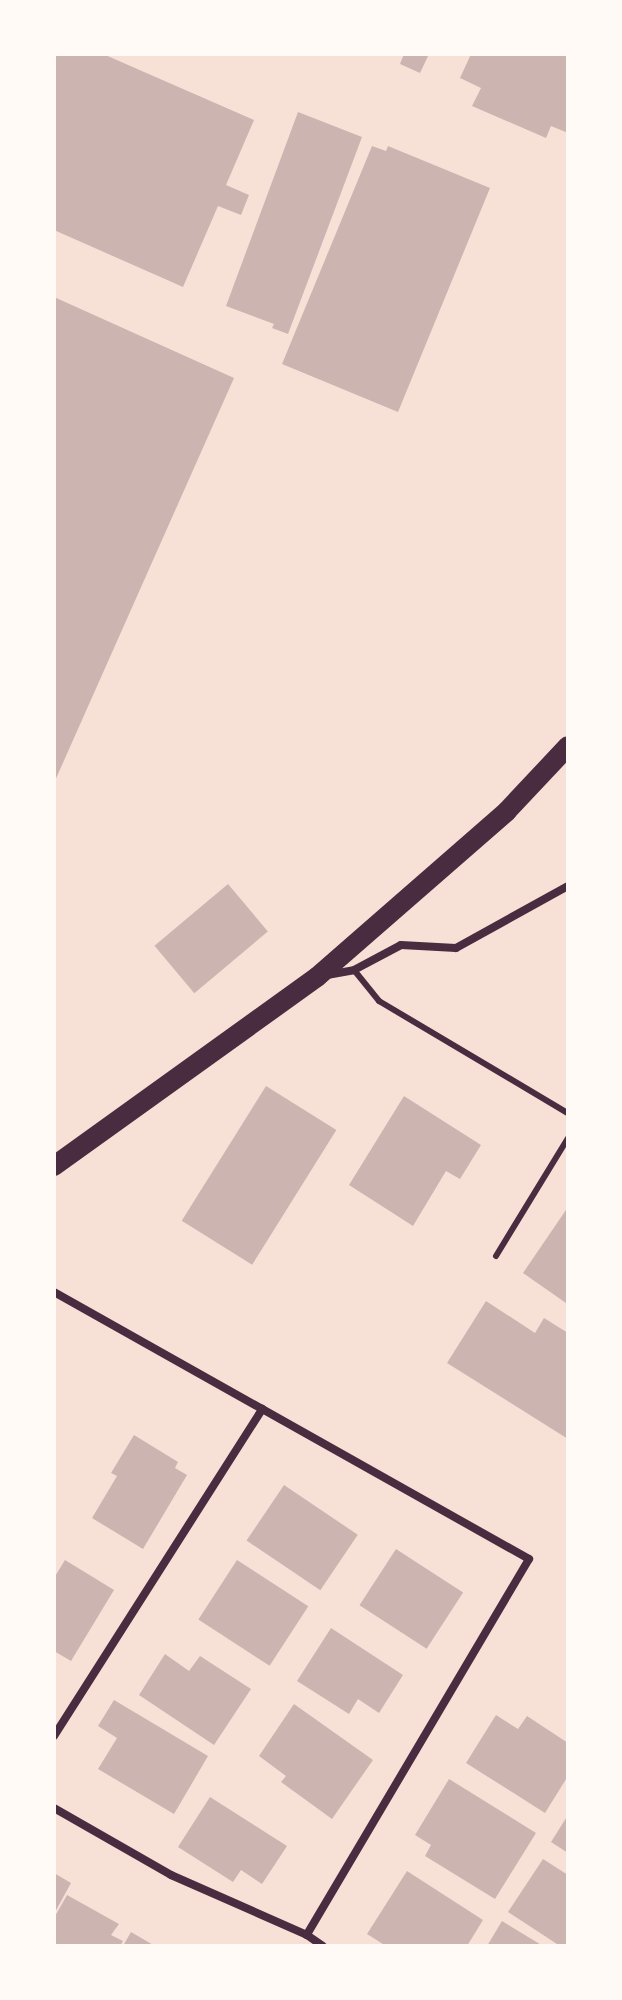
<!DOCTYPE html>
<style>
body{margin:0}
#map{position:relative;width:622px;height:2000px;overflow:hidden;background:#f7e1d7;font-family:"IBM Plex Sans",sans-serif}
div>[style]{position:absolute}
.building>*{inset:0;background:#ccb4b1;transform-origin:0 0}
.service>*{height:6px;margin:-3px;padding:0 3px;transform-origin:3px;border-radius:3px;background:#4a2c40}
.minor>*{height:8px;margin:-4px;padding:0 4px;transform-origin:4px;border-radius:4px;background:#4a2c40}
.primary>*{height:20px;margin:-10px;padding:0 10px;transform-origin:10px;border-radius:10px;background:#4a2c40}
span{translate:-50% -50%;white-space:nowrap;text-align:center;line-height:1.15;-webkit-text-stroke:8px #fffaf5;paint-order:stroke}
.frame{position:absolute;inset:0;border:56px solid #fffaf5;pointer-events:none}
</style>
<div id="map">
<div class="building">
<i style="clip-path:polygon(54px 54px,103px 54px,254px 120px,226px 185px,249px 195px,241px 215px,218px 206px,183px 287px,54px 230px)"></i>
<i style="clip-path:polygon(404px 54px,429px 54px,420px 73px,400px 64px)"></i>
<i style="clip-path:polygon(471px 54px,568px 54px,568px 133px,551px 126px,546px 138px,472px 106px,481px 88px,460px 78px)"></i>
<i style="clip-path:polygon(298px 112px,362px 137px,288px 334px,272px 328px,274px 324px,226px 306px)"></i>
<i style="clip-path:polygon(372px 146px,386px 151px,388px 146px,490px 188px,398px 412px,282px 364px)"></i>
<i style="clip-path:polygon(54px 297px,234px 378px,54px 783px)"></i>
<i style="left:228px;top:884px;width:62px;height:96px;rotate:50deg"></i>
<i style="left:266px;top:1086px;width:83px;height:159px;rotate:32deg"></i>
<i style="clip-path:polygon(404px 1096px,481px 1145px,460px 1179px,446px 1171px,413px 1226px,349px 1185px)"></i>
<i style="clip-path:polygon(568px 1207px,568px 1301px,566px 1303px,523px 1273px)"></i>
<i style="clip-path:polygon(486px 1301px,535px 1333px,544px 1318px,568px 1333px,568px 1439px,447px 1363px)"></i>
<i style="clip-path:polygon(134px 1435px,178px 1462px,175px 1468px,187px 1475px,143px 1549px,92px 1518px,117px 1476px,111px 1473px)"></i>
<i style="left:284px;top:1485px;width:89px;height:67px;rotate:34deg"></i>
<i style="left:396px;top:1549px;width:80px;height:67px;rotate:33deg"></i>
<i style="clip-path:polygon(65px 1560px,114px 1590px,71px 1661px,54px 1651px,54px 1578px)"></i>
<i style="left:237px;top:1560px;width:85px;height:71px;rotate:33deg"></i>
<i style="clip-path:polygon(331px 1628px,403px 1675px,379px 1713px,358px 1699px,349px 1714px,297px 1681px)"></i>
<i style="clip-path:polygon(165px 1654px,189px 1671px,200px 1656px,251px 1689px,214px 1745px,139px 1695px)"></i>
<i style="clip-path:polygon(114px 1700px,208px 1756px,174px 1814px,98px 1769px,117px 1738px,98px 1726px)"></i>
<i style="clip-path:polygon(294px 1704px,373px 1760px,332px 1819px,281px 1782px,286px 1776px,259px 1756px)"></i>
<i style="clip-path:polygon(496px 1715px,518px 1729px,527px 1716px,568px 1743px,568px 1776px,545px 1813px,466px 1763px)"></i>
<i style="clip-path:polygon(449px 1779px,536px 1833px,495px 1899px,425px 1856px,431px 1845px,415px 1835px)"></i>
<i style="clip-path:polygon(210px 1797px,287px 1846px,262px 1884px,241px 1870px,233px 1882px,178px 1847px)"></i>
<i style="clip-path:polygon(568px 1815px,568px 1853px,551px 1842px)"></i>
<i style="clip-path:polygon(543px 1859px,568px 1875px,568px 1946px,560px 1946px,508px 1912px)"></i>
<i style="clip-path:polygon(407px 1871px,483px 1920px,467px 1946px,386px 1946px,367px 1934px)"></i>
<i style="clip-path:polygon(54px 1873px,71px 1883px,54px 1914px)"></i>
<i style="clip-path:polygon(67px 1895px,119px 1924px,111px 1935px,123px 1941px,120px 1946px,54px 1946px,54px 1918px)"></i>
<i style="clip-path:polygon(502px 1921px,543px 1946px,487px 1946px)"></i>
<i style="clip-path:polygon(131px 1932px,155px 1946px,123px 1946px)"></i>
</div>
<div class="service">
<i style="left:354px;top:970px;width:40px;rotate:51deg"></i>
<i style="left:379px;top:1001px;width:220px;rotate:30.7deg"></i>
<i style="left:496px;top:1256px;width:138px;rotate:-58.6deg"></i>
</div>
<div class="minor">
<i style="left:327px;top:975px;width:27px;rotate:-10deg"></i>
<i style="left:354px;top:970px;width:53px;rotate:-28deg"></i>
<i style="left:401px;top:945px;width:55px;rotate:3.1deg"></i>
<i style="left:456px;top:948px;width:128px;rotate:-29deg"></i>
<i style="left:54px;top:1292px;width:545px;rotate:29.34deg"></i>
<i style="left:529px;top:1559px;width:437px;rotate:120.6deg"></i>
<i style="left:54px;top:1736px;width:388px;rotate:-57.5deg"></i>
<i style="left:54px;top:1808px;width:135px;rotate:29.8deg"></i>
<i style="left:171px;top:1875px;width:149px;rotate:23.8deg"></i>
<i style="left:307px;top:1935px;width:19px;rotate:35deg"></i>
</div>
<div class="primary">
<i style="left:54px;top:1166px;width:324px;rotate:-35.7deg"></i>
<i style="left:317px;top:977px;width:252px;rotate:-41.1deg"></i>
<i style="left:507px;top:811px;width:89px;rotate:-46.8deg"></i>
</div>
<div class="frame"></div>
</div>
